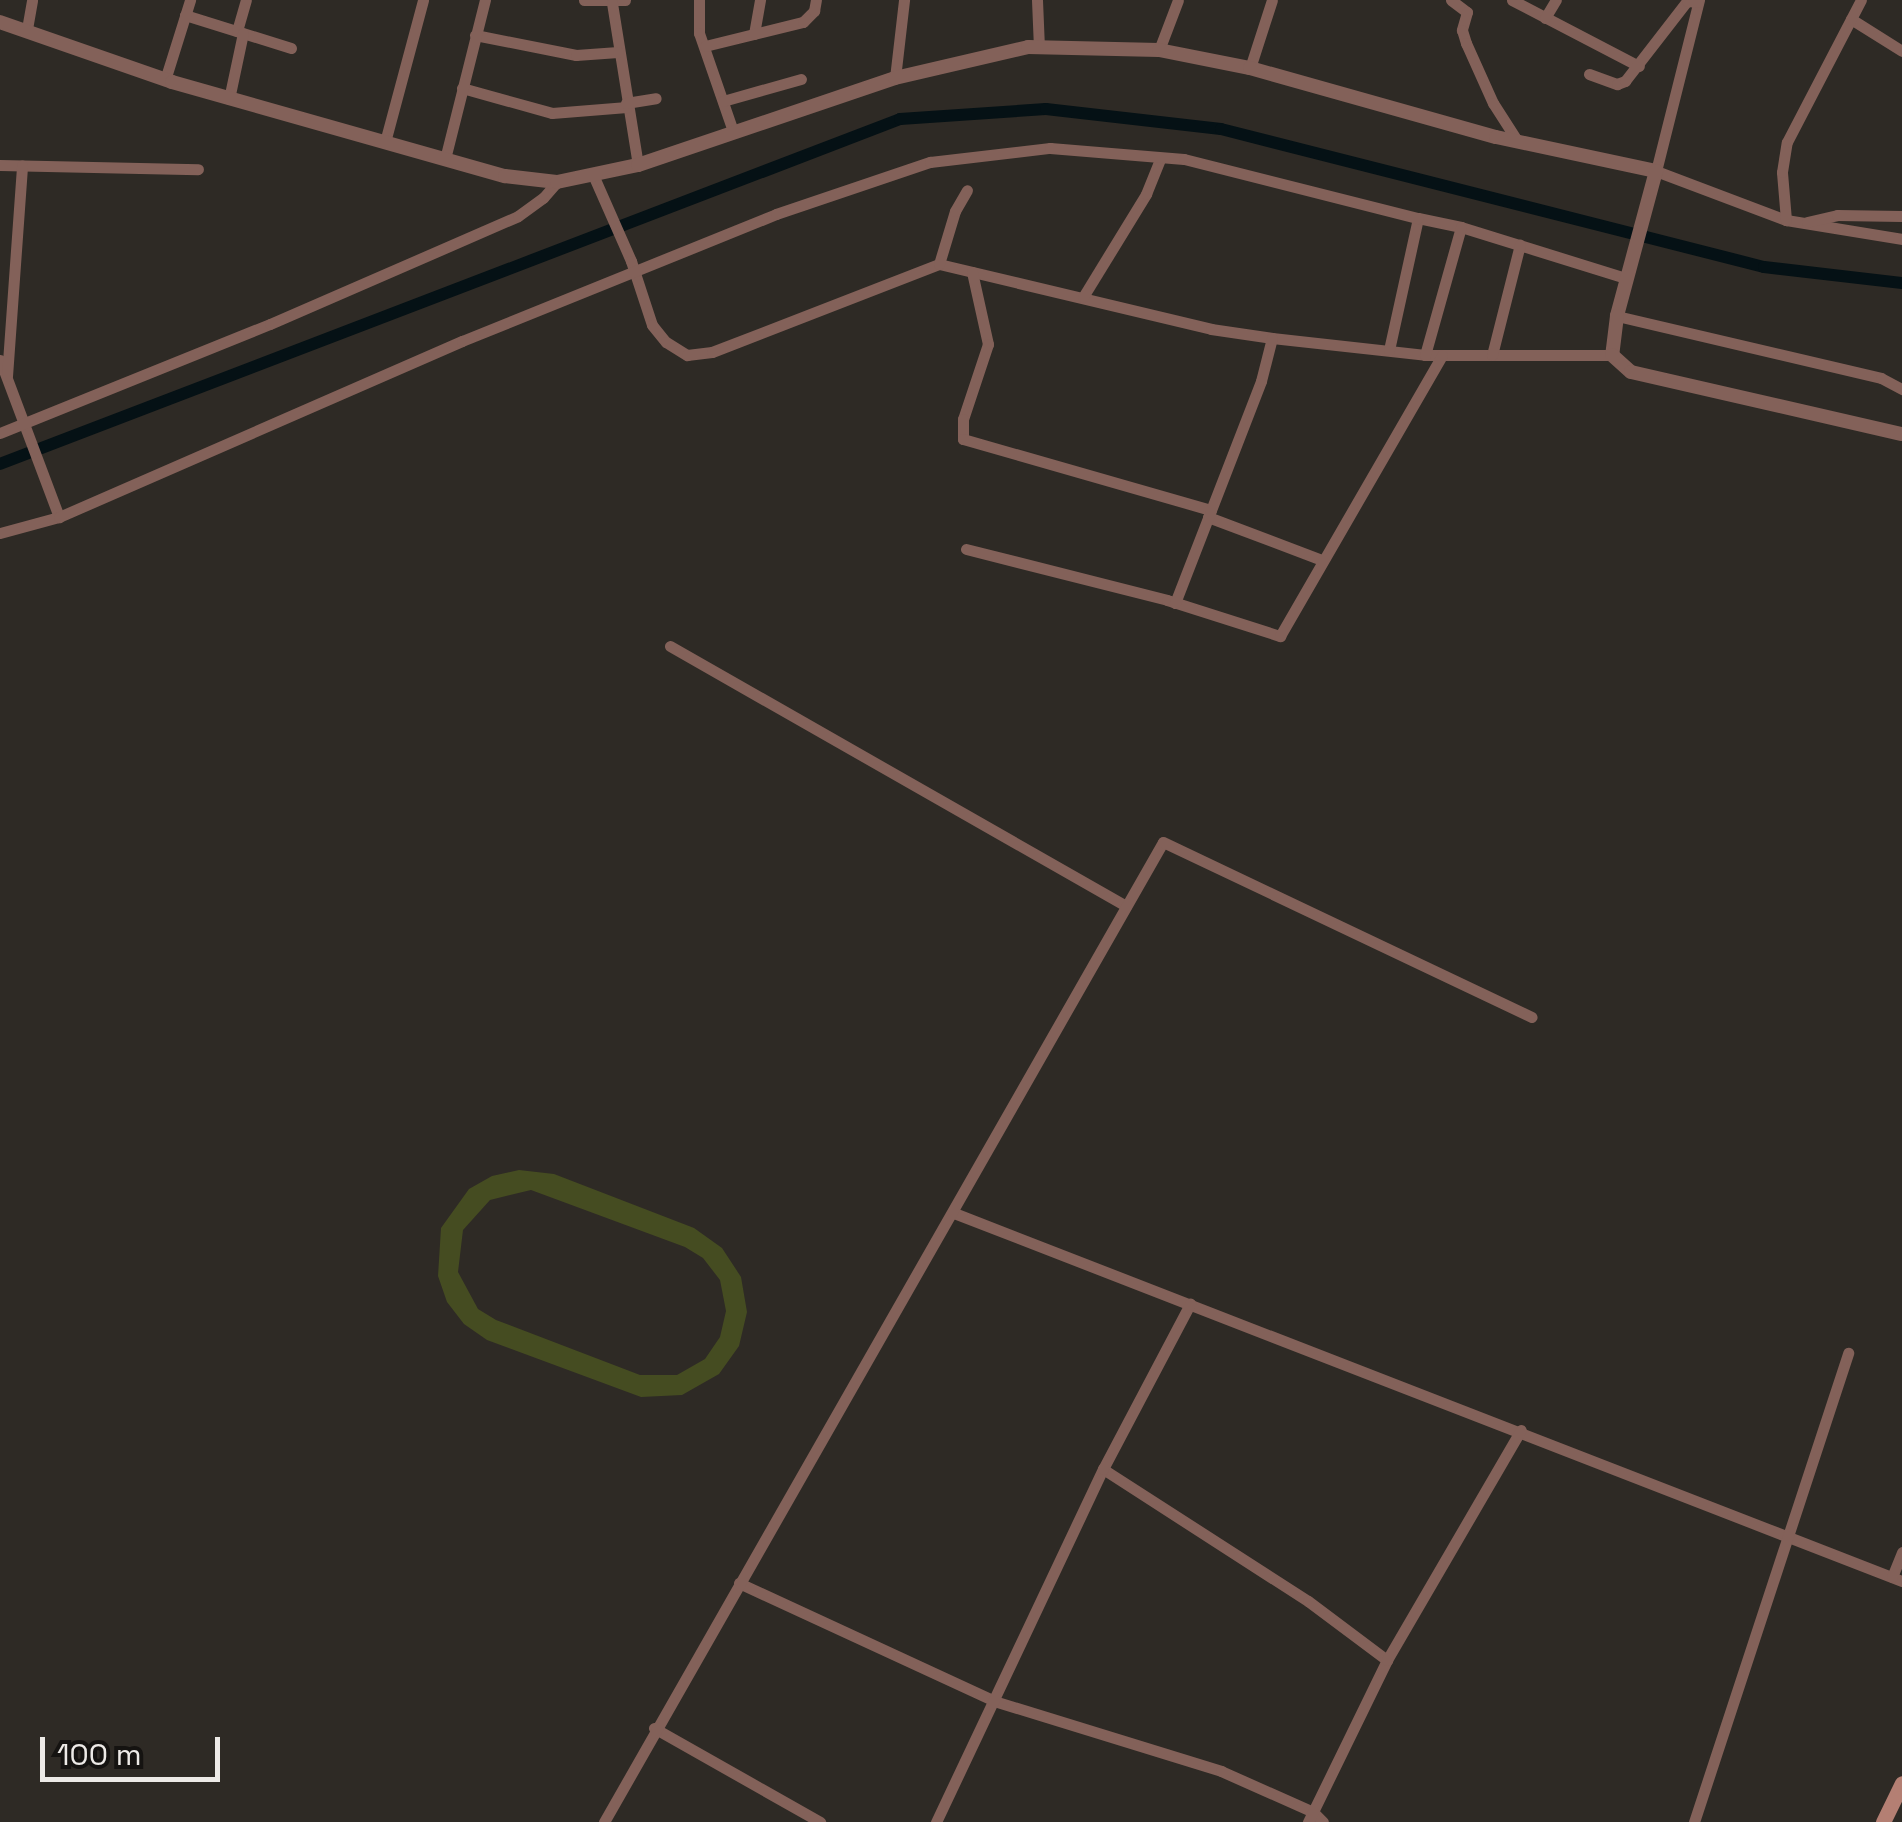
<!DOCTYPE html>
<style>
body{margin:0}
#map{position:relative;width:1902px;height:1822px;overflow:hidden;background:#2e2a25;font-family:"Space Grotesk",sans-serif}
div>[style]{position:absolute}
.green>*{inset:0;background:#454c21}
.canal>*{height:12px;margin:-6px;padding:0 6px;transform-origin:6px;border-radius:6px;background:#051115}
.minor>*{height:11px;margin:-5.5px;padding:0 5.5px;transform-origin:5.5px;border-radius:5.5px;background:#836159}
.tertiary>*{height:14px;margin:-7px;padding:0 7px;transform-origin:7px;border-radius:7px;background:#836159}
.secondary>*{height:15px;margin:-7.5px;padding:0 7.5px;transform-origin:7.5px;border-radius:7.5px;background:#b47f73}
span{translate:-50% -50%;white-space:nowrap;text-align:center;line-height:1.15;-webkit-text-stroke:10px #151311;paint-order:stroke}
.scale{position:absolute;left:40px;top:1737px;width:180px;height:45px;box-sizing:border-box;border:5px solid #edeae7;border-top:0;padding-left:12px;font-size:30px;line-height:35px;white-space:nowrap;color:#edeae7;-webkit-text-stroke:8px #151311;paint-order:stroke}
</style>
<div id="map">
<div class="green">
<i style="clip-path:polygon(evenodd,519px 1170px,554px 1174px,694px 1228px,722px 1248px,741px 1277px,747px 1312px,739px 1346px,719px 1374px,682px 1395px,641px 1397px,487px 1340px,464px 1324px,447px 1302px,438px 1276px,441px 1228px,469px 1189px,492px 1176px,519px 1170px,531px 1190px,685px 1247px,703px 1258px,720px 1280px,726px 1311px,720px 1337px,705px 1359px,677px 1375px,640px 1375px,496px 1320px,478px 1309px,458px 1272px,463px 1230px,490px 1200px,531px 1190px)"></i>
</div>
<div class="canal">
<i style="left:0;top:464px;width:964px;rotate:-20.97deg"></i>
<i style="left:900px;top:119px;width:146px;rotate:-3.9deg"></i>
<i style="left:1046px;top:109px;width:176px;rotate:6.5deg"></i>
<i style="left:1221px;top:129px;width:560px;rotate:14.26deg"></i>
<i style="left:1764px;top:267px;width:139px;rotate:6.6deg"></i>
</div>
<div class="minor">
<i style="left:584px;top:0;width:41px"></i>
<i style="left:699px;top:0;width:33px;rotate:90deg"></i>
<i style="left:699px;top:33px;width:104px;rotate:70.9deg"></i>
<i style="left:1037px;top:0;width:48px;rotate:87.6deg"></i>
<i style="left:1451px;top:0;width:20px;rotate:37deg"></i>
<i style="left:1467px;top:12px;width:19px;rotate:106deg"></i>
<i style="left:1462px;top:30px;width:14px;rotate:73deg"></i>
<i style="left:1466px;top:43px;width:66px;rotate:65.8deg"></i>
<i style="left:1493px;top:103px;width:46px;rotate:57.3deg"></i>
<i style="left:1512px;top:0;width:143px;rotate:27.5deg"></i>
<i style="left:1699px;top:0;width:176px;rotate:104.1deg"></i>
<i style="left:1656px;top:171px;width:139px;rotate:20.7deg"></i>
<i style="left:1786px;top:220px;width:118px;rotate:9.3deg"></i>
<i style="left:612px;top:3px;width:164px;rotate:80.9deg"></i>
<i style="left:185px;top:15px;width:111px;rotate:17.3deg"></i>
<i style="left:1545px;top:18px;width:21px;rotate:-59deg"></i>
<i style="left:1851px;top:19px;width:60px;rotate:32.1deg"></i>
<i style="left:27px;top:29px;width:29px;rotate:-80deg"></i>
<i style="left:237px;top:31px;width:32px;rotate:-74deg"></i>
<i style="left:754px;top:34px;width:35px;rotate:-80deg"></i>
<i style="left:475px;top:35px;width:103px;rotate:11.2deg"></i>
<i style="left:576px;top:55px;width:42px;rotate:-4.1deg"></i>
<i style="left:705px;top:46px;width:101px;rotate:-13.8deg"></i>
<i style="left:803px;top:22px;width:16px;rotate:-45deg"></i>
<i style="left:814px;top:11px;width:11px;rotate:-80deg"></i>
<i style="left:1159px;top:50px;width:53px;rotate:-69.2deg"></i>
<i style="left:1250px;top:68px;width:71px;rotate:-72.1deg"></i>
<i style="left:1589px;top:74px;width:30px;rotate:20deg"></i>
<i style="left:1617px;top:84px;width:9px;rotate:-21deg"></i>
<i style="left:1625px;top:81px;width:101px;rotate:-52.2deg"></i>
<i style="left:1687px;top:1px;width:11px;rotate:5deg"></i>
<i style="left:895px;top:78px;width:79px;rotate:-83.4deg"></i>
<i style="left:165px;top:80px;width:84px;rotate:-72.6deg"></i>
<i style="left:462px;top:88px;width:93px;rotate:15.5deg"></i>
<i style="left:552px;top:113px;width:75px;rotate:-4.6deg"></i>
<i style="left:229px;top:99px;width:67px;rotate:-78deg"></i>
<i style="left:723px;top:101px;width:81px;rotate:-15.8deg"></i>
<i style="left:626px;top:103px;width:30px;rotate:-9deg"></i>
<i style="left:385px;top:142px;width:147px;rotate:-75deg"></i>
<i style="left:445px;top:159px;width:164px;rotate:-75.9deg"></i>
<i style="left:0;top:165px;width:198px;rotate:1.2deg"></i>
<i style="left:594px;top:177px;width:92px;rotate:66.2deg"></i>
<i style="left:631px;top:261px;width:67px;rotate:71.8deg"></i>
<i style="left:652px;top:325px;width:22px;rotate:51deg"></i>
<i style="left:666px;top:342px;width:25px;rotate:32deg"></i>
<i style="left:687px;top:355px;width:25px;rotate:-7deg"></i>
<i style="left:712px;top:352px;width:243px;rotate:-21.2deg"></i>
<i style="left:939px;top:264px;width:280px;rotate:13.4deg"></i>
<i style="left:1211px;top:329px;width:62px;rotate:8.4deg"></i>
<i style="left:1272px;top:338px;width:154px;rotate:6.3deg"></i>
<i style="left:1425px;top:355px;width:187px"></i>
<i style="left:1786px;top:220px;width:48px;rotate:-94.8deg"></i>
<i style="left:1782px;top:172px;width:30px;rotate:-81deg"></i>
<i style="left:1787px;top:142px;width:160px;rotate:-62.5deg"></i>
<i style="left:1807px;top:222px;width:31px;rotate:-13deg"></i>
<i style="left:1837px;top:215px;width:65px;rotate:0.9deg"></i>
<i style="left:939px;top:264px;width:55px;rotate:-73.2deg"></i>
<i style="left:955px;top:211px;width:24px;rotate:-60deg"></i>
<i style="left:972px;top:272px;width:74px;rotate:77.5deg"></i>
<i style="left:988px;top:344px;width:79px;rotate:108.4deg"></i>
<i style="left:963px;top:419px;width:20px;rotate:90deg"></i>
<i style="left:963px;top:439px;width:258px;rotate:16deg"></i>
<i style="left:1083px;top:297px;width:121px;rotate:-58.5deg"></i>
<i style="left:1146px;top:194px;width:38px;rotate:-68deg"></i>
<i style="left:1617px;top:316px;width:271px;rotate:13.2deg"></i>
<i style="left:1881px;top:378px;width:24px;rotate:28deg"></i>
<i style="left:1389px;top:350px;width:135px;rotate:-77.6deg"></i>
<i style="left:1418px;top:218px;width:44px;rotate:11.8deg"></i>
<i style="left:1461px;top:227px;width:173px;rotate:17.2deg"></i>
<i style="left:1425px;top:355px;width:133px;rotate:-74.3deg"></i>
<i style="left:1492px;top:355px;width:114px;rotate:-75.8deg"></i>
<i style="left:0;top:360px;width:168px;rotate:69.4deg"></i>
<i style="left:7px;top:376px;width:211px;rotate:-85.9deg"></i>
<i style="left:0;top:433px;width:291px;rotate:-22deg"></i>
<i style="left:270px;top:324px;width:270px;rotate:-23.5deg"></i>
<i style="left:518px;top:216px;width:31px;rotate:-36deg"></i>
<i style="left:543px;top:198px;width:21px;rotate:-49deg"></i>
<i style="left:1208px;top:517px;width:122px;rotate:20.7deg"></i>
<i style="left:0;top:533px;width:61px;rotate:-15.2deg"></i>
<i style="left:59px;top:517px;width:440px;rotate:-23.6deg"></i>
<i style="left:462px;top:341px;width:339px;rotate:-22deg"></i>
<i style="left:776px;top:214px;width:163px;rotate:-18.7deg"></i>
<i style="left:930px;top:162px;width:121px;rotate:-6.7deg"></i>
<i style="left:1050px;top:148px;width:134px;rotate:4.7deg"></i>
<i style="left:1184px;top:159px;width:241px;rotate:14.2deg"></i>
<i style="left:966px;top:549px;width:207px;rotate:14.2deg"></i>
<i style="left:1167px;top:600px;width:119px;rotate:17.7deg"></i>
<i style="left:1280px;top:636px;width:324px;rotate:-60deg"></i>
<i style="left:1175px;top:603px;width:238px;rotate:-68.8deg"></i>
<i style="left:1261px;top:381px;width:44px;rotate:-75.7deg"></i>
<i style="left:670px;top:646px;width:525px;rotate:29.69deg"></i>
<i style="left:954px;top:1213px;width:1017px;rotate:21.22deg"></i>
<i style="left:1103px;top:1469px;width:244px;rotate:32.8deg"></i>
<i style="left:1308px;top:1601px;width:99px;rotate:36.8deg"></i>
<i style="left:1892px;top:1577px;width:27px;rotate:-68deg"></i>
<i style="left:739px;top:1583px;width:281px;rotate:24.8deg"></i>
<i style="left:994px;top:1701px;width:238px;rotate:17.1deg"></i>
<i style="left:1221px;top:1771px;width:101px;rotate:24deg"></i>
<i style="left:1313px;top:1812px;width:14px;rotate:45deg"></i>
<i style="left:654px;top:1728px;width:191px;rotate:29.5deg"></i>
<i style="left:604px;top:1822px;width:1128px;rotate:-60.3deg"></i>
<i style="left:1163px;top:842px;width:408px;rotate:25.4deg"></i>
<i style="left:936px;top:1822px;width:391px;rotate:-64.7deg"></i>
<i style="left:1103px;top:1469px;width:187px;rotate:-62.2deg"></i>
<i style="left:1308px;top:1822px;width:180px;rotate:-64deg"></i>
<i style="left:1387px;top:1660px;width:266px;rotate:-59.8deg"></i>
<i style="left:1694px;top:1822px;width:494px;rotate:-71.8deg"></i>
</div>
<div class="tertiary">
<i style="left:0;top:22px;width:182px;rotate:19.2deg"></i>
<i style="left:172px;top:82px;width:346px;rotate:15.8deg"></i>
<i style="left:505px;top:176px;width:52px;rotate:6.6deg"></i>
<i style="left:557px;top:182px;width:83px;rotate:-11.9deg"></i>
<i style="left:638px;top:165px;width:271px;rotate:-18.7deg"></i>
<i style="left:895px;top:78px;width:137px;rotate:-13.1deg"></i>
<i style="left:1028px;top:47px;width:131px;rotate:1.3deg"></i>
<i style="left:1159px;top:50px;width:93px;rotate:11.2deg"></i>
<i style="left:1250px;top:68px;width:255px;rotate:15.7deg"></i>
<i style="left:1496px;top:137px;width:164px;rotate:12deg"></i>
<i style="left:1656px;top:171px;width:150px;rotate:105.1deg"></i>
<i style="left:1617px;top:316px;width:39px;rotate:97deg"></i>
<i style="left:1612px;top:355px;width:25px;rotate:42deg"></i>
<i style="left:1631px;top:372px;width:278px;rotate:12.9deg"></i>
</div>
<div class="secondary">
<i style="left:1883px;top:1822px;width:43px;rotate:-64deg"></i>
</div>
<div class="scale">100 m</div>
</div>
